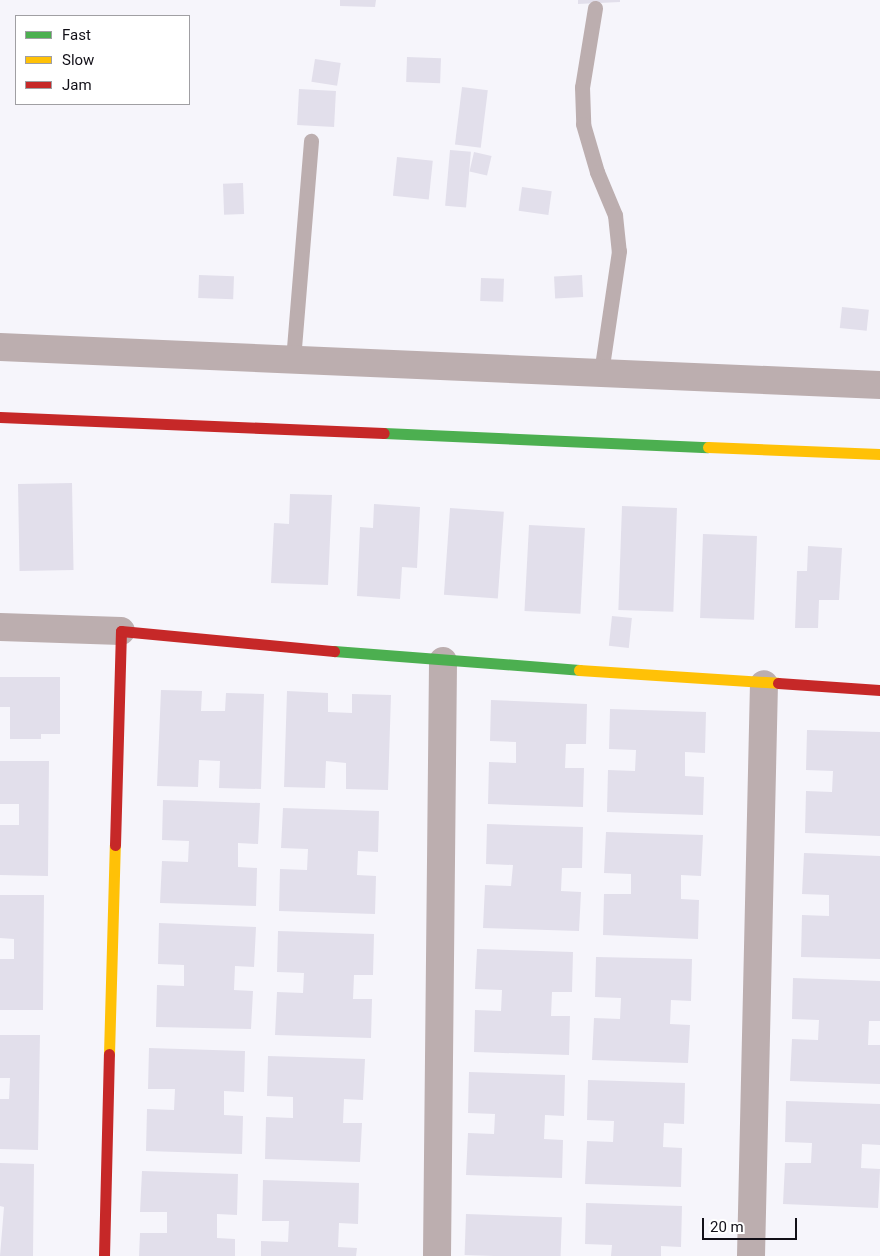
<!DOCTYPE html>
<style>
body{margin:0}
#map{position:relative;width:880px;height:1256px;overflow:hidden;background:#f6f5fb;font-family:Roboto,sans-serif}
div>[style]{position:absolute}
.building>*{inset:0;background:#e2dfeb;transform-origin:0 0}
.lane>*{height:15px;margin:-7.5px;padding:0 7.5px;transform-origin:7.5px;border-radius:7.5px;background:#bcaeaf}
.street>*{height:28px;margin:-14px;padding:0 14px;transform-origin:14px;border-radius:14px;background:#bcaeaf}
.fast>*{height:11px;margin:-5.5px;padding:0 5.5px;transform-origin:5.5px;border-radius:5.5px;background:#4caf50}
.slow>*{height:11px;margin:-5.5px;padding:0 5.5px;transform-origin:5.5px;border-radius:5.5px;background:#ffc107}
.jam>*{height:11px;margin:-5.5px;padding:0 5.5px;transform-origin:5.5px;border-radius:5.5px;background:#c62828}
span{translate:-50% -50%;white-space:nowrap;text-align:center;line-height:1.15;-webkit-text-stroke:4.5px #fff;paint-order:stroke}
.legend{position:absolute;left:15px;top:15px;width:175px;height:90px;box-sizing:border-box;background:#fff;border:1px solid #a09fa3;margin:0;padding:6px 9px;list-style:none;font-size:15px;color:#121018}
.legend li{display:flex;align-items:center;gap:10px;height:25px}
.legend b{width:25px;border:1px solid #a09fa3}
.scale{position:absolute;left:702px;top:1218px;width:95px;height:22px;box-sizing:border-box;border:2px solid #121018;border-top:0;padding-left:6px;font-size:15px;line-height:18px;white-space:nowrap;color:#121018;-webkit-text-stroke:4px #fff;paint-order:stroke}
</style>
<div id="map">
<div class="building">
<i style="clip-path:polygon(340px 0,376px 0,375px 7px,340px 6px)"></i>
<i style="clip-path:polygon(578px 0,620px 0,620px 2px,578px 4px)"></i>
<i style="left:407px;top:57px;width:34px;height:25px;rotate:2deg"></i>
<i style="left:315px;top:59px;width:26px;height:23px;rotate:9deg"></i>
<i style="left:462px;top:87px;width:26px;height:58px;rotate:7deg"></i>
<i style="left:299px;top:89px;width:37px;height:36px;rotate:3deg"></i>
<i style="left:450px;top:150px;width:21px;height:56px;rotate:5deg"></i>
<i style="left:474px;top:152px;width:18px;height:20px;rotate:13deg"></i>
<i style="left:397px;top:157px;width:36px;height:39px;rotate:6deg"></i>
<i style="left:243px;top:183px;width:31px;height:20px;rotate:88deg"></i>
<i style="left:522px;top:187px;width:30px;height:24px;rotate:8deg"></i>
<i style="left:199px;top:275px;width:35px;height:23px;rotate:2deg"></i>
<i style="left:582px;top:275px;width:22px;height:28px;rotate:87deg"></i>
<i style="left:481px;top:278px;width:23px;height:23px;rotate:2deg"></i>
<i style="left:842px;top:307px;width:27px;height:21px;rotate:6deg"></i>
<i style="left:72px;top:483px;width:87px;height:54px;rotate:89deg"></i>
<i style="clip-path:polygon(290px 494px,332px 495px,328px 585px,271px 583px,274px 523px,289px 524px)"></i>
<i style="clip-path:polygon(374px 504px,420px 507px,417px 568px,402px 567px,400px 599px,357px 596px,360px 527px,373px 528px)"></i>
<i style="left:622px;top:506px;width:55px;height:104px;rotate:2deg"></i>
<i style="left:450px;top:508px;width:54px;height:87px;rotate:4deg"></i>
<i style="left:529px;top:525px;width:56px;height:86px;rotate:3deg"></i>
<i style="left:703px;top:534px;width:54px;height:84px;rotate:2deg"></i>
<i style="clip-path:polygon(808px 546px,842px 548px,839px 600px,819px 600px,818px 628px,795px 628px,797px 571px,807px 571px)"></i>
<i style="left:612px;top:616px;width:20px;height:30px;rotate:6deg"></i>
<i style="clip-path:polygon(0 677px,60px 677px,60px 734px,41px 734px,41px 739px,10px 739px,10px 707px,0 707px)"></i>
<i style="clip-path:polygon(161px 690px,202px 691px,201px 711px,225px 711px,226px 693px,264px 694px,261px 789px,219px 788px,220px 761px,199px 760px,198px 787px,157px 786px)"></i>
<i style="clip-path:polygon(287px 691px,328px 693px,328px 712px,352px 713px,352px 694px,391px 695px,388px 790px,346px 789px,346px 763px,326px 761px,325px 788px,284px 787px)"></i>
<i style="clip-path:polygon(491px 700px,587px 704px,586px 744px,566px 744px,565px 768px,584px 768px,583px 807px,488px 804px,489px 762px,516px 763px,516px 742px,490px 741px)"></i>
<i style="clip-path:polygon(610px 709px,706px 712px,705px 753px,685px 752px,685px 776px,704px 777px,703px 815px,607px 812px,608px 770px,635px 771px,636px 750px,609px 749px)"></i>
<i style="clip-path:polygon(807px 730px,880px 732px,880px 836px,805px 833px,806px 791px,832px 792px,833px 771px,806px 770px)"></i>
<i style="clip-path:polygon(0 761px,49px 761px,48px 876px,0 875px,0 825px,19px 825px,19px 804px,0 804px)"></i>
<i style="clip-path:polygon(163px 800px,260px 803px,258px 844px,238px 843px,238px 867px,257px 868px,256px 906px,160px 903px,162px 861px,188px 862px,189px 841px,162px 840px)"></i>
<i style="clip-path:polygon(283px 808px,379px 811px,378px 852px,358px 851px,357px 875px,376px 876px,375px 914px,279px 911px,280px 869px,307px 870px,308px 849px,281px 848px)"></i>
<i style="clip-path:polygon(487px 824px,583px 827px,582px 868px,562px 868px,561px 891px,581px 892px,579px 931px,483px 928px,485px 885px,511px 886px,513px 865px,486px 864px)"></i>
<i style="clip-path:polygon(606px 832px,703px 835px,701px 876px,681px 875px,681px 899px,699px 900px,698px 939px,603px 935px,604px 894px,631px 894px,631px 874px,604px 873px)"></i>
<i style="clip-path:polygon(804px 853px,880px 856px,880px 959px,801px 957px,802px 915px,829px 916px,829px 895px,802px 894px)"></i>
<i style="clip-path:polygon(0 895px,44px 895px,43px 1010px,0 1010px,0 959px,14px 959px,14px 939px,0 938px)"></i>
<i style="clip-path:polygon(159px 923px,256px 927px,254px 967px,235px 966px,234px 990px,253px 991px,251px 1029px,156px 1027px,157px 985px,184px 986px,184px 965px,158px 964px)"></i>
<i style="clip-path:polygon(278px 931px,374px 934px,373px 975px,354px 975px,353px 999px,372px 999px,371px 1038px,275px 1035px,277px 992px,303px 993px,304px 973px,277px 972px)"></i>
<i style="clip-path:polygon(477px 949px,573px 952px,572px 992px,552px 992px,551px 1016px,570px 1016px,569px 1055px,474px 1052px,475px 1010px,501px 1011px,502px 990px,475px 989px)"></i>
<i style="clip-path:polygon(596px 957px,692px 959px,691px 1001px,671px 1000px,670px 1024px,690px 1025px,688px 1063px,592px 1060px,594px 1018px,620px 1019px,621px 998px,595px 997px)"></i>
<i style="clip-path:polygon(793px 978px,880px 981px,880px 1021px,869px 1021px,868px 1045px,880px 1045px,880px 1084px,790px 1081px,792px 1039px,818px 1040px,819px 1020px,792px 1019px)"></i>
<i style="clip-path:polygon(0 1035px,40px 1035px,38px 1150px,0 1149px,0 1099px,9px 1099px,10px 1078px,0 1078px)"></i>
<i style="clip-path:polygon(149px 1048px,245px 1051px,244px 1092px,224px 1091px,224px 1115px,243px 1116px,242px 1154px,146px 1151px,147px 1109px,174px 1110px,175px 1089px,148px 1089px)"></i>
<i style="clip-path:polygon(268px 1056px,365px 1059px,363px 1100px,344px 1099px,343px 1123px,362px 1123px,360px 1162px,265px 1159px,266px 1117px,293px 1118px,293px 1097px,267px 1096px)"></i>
<i style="clip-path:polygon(469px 1072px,565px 1075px,564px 1116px,545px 1115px,544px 1139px,563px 1140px,562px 1178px,466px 1175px,468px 1133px,494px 1134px,495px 1114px,468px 1113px)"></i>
<i style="clip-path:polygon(588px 1080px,685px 1083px,684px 1124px,664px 1123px,663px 1147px,682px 1148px,681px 1187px,585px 1184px,587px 1141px,613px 1142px,614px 1121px,587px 1120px)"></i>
<i style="clip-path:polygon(786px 1101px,880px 1104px,880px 1145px,862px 1144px,861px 1168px,880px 1169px,878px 1208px,783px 1204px,785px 1163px,811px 1163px,812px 1143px,785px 1142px)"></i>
<i style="clip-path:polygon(0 1163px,34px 1164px,33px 1256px,0 1256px,4px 1207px,0 1206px)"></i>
<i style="clip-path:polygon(142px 1171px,238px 1174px,237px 1215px,217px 1214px,217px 1238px,235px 1239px,235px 1256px,139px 1256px,140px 1233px,167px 1233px,167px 1212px,140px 1212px)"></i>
<i style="clip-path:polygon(263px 1180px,359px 1183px,358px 1224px,339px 1223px,338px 1247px,357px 1248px,356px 1256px,261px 1256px,261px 1241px,288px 1242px,289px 1221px,262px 1221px)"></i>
<i style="clip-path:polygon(586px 1203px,682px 1206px,681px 1247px,661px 1246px,661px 1256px,611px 1256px,612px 1245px,585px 1244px)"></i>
<i style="left:466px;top:1214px;width:96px;height:41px;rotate:2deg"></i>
</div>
<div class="lane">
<i style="left:595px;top:8px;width:80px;rotate:99.3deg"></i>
<i style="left:582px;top:87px;width:37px;rotate:88deg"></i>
<i style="left:583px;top:124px;width:50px;rotate:73.7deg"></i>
<i style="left:597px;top:172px;width:47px;rotate:67.3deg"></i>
<i style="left:615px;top:215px;width:36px;rotate:84deg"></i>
<i style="left:619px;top:251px;width:123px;rotate:98.4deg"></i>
<i style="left:293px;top:360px;width:220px;rotate:-85.3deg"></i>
</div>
<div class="street">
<i style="left:0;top:347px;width:881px;rotate:2.47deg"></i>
<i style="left:0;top:627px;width:121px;rotate:1.9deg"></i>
<i style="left:437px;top:1256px;width:595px;rotate:-89.42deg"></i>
<i style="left:751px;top:1256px;width:572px;rotate:-88.7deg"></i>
</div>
<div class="fast">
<i style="left:384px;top:433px;width:324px;rotate:2.5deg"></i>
<i style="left:334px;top:651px;width:246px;rotate:4.4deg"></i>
</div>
<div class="slow">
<i style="left:708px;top:447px;width:172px;rotate:2.3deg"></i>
<i style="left:579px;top:670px;width:199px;rotate:3.7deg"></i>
<i style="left:109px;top:1054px;width:209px;rotate:-88.4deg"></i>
</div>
<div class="jam">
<i style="left:0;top:417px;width:384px;rotate:2.4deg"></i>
<i style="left:778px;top:683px;width:102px;rotate:3.9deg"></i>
<i style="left:115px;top:845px;width:214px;rotate:-88.4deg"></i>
<i style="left:121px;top:631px;width:214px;rotate:5.4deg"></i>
<i style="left:104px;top:1256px;width:202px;rotate:-88.6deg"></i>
</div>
<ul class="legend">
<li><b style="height:6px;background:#4caf50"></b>Fast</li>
<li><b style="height:6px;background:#ffc107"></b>Slow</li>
<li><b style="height:6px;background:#c62828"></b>Jam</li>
</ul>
<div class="scale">20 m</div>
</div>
